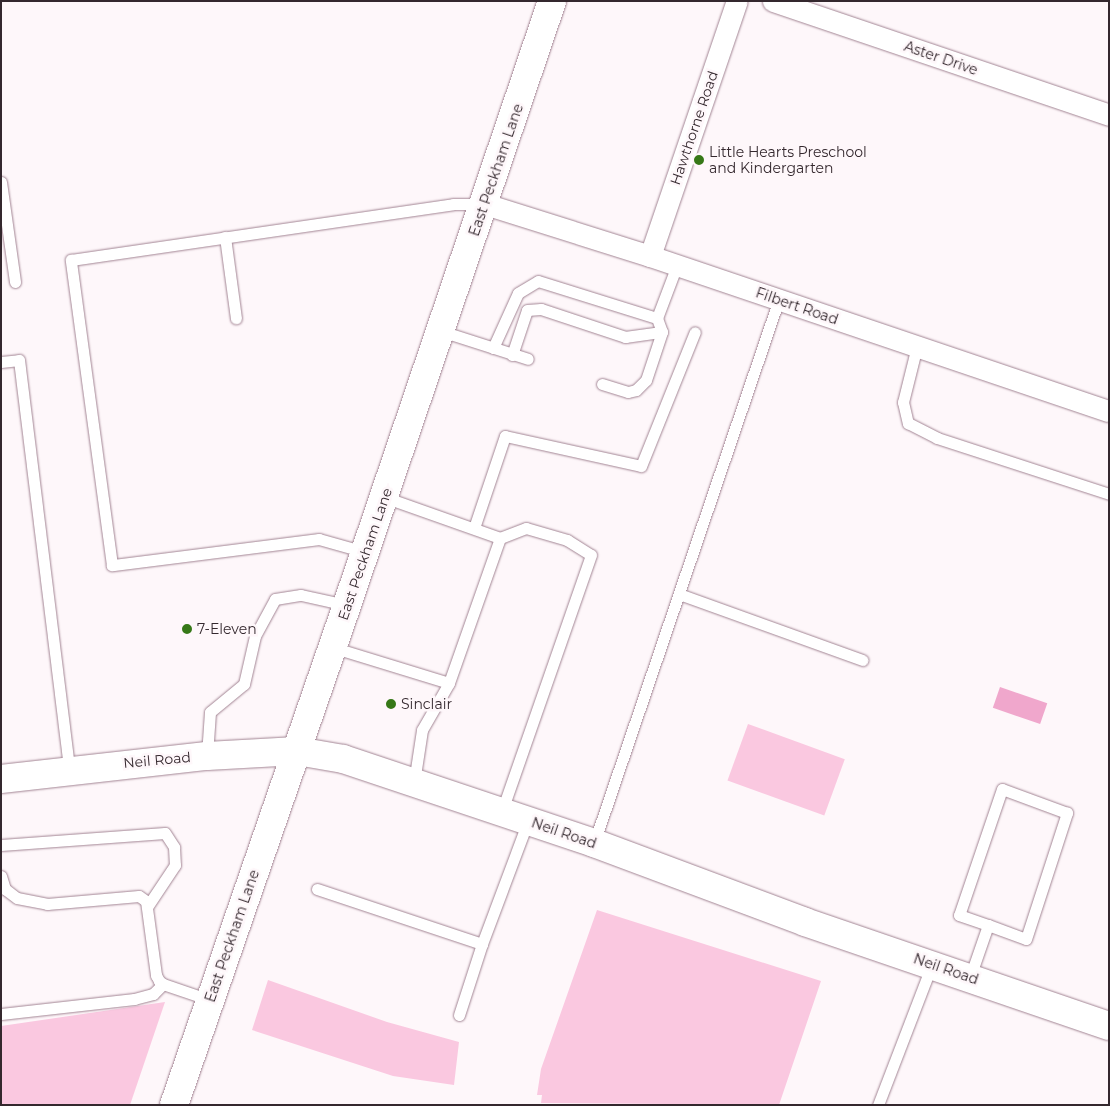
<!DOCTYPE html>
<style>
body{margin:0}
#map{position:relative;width:1110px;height:1106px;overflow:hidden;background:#fef7fa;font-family:Montserrat,sans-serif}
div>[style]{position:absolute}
.green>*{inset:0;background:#fac8e0;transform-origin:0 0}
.water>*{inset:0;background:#f0a7cc;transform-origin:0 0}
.roads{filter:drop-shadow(0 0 1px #a28493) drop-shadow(0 0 1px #a28493)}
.service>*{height:11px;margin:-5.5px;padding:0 5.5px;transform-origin:5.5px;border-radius:5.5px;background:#fff}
.minor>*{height:21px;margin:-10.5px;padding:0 10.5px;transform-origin:10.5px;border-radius:10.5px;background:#fff}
.tertiary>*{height:28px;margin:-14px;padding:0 14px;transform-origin:14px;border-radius:14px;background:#fff}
.dots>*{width:14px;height:14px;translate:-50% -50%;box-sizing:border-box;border:2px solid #fef7fa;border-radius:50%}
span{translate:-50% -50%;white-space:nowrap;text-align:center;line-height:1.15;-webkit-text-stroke:5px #fef7fa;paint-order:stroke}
.street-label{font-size:14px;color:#34282e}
.poi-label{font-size:14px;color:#34282e}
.left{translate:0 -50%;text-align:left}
.frame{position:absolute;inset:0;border:2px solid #34282e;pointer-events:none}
</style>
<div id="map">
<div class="green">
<i style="left:748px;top:724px;width:103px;height:60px;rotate:20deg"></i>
<i style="clip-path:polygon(597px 910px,821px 981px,779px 1105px,541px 1103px,542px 1095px,537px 1095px,541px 1069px)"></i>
<i style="clip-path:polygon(268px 980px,387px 1022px,459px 1042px,454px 1085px,393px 1076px,252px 1030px)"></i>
<i style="clip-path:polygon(165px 1002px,130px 1105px,1px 1105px,1px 1026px)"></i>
</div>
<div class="water">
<i style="left:1000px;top:687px;width:50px;height:22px;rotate:19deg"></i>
</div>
<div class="roads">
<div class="service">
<i style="left:1px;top:182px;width:101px;rotate:82deg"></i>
<i style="left:225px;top:237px;width:82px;rotate:82.3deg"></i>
<i style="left:441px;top:331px;width:91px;rotate:17.8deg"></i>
<i style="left:917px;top:346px;width:58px;rotate:104deg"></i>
<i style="left:903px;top:402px;width:22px;rotate:77deg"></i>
<i style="left:908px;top:423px;width:33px;rotate:27deg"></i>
<i style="left:937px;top:438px;width:181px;rotate:18deg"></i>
<i style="left:493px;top:348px;width:60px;rotate:-65.6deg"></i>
<i style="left:518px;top:293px;width:23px;rotate:-31deg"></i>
<i style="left:538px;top:281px;width:125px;rotate:17.3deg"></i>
<i style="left:512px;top:355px;width:47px;rotate:-71.6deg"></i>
<i style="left:527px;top:310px;width:14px;rotate:-4deg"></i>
<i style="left:541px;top:309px;width:89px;rotate:18.4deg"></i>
<i style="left:625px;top:337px;width:37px;rotate:-8deg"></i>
<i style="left:1px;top:362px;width:18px;rotate:-6deg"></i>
<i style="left:19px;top:360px;width:413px;rotate:83deg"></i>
<i style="left:602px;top:384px;width:27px;rotate:17deg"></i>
<i style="left:628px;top:392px;width:8px;rotate:-14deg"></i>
<i style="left:636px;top:390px;width:14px;rotate:-45deg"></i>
<i style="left:646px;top:380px;width:51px;rotate:-71.6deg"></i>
<i style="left:662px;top:332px;width:15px;rotate:-110deg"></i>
<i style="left:657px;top:318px;width:57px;rotate:-69.3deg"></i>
<i style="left:384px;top:497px;width:123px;rotate:19.5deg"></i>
<i style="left:500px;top:538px;width:154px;rotate:109.4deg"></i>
<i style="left:449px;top:683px;width:54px;rotate:119.9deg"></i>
<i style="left:422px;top:730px;width:53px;rotate:98.7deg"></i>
<i style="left:474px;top:528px;width:97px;rotate:-71.4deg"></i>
<i style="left:505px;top:436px;width:139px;rotate:12.4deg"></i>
<i style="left:641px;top:466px;width:144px;rotate:-68.1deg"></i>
<i style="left:500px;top:538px;width:28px;rotate:-21deg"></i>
<i style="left:526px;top:528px;width:43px;rotate:16.3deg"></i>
<i style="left:567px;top:540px;width:28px;rotate:32deg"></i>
<i style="left:591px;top:555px;width:271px;rotate:109.2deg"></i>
<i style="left:365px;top:552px;width:48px;rotate:-164.2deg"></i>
<i style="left:319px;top:539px;width:209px;rotate:172.8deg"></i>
<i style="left:112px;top:565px;width:308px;rotate:-97.7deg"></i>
<i style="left:71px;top:260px;width:386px;rotate:-8.3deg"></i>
<i style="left:453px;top:204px;width:30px"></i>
<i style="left:679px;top:594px;width:195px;rotate:19.8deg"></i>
<i style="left:332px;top:647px;width:122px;rotate:17.1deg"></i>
<i style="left:207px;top:755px;width:43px;rotate:-86deg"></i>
<i style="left:210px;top:712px;width:44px;rotate:-39.5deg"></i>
<i style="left:244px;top:684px;width:49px;rotate:-77.1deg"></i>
<i style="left:255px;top:636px;width:42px;rotate:-61.6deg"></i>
<i style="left:275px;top:599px;width:26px;rotate:-9deg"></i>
<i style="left:301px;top:595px;width:47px;rotate:12.3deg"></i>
<i style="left:594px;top:843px;width:575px;rotate:-71.22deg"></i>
<i style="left:1px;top:845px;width:164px;rotate:-4.2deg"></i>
<i style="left:165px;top:833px;width:17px;rotate:57deg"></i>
<i style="left:174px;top:847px;width:18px;rotate:87deg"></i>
<i style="left:175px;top:865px;width:50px;rotate:123.7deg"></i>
<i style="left:1px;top:876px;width:14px;rotate:73deg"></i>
<i style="left:5px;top:889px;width:15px;rotate:37deg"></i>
<i style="left:17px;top:898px;width:31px;rotate:11deg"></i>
<i style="left:47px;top:904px;width:92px;rotate:-5deg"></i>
<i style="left:139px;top:896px;width:9px;rotate:36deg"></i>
<i style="left:146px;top:901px;width:75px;rotate:82.3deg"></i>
<i style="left:156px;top:975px;width:7px;rotate:63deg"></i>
<i style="left:159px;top:981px;width:5px;rotate:37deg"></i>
<i style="left:163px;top:984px;width:50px;rotate:18.8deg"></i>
<i style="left:317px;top:889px;width:174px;rotate:18.4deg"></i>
<i style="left:970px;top:977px;width:55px;rotate:-70.9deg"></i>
<i style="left:988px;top:925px;width:40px;rotate:20.2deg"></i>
<i style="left:1026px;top:939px;width:133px;rotate:-72deg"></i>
<i style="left:1067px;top:813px;width:69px;rotate:-159.7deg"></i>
<i style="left:1002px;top:789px;width:133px;rotate:108.8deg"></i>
<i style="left:959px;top:915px;width:31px;rotate:19deg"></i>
<i style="left:1px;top:1014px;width:134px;rotate:-6.4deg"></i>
<i style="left:134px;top:999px;width:20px;rotate:-15deg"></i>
<i style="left:153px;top:994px;width:14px;rotate:-45deg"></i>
<i style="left:459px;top:1015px;width:75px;rotate:-72.1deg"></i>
<i style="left:482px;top:944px;width:131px;rotate:-69.5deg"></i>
<i style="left:878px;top:1105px;width:151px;rotate:-69deg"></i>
</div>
<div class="minor">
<i style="left:773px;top:1px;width:355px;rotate:18.7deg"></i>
<i style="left:485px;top:204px;width:173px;rotate:17.5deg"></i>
<i style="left:650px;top:256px;width:484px;rotate:18.7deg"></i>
<i style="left:650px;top:256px;width:269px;rotate:-71.2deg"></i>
</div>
<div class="tertiary">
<i style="left:1px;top:779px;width:207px;rotate:-6.4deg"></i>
<i style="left:207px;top:756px;width:90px;rotate:-3.2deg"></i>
<i style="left:297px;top:751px;width:47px;rotate:9.9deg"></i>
<i style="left:343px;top:759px;width:265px;rotate:18.5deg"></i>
<i style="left:594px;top:843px;width:225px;rotate:20.5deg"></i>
<i style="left:805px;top:922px;width:321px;rotate:18.9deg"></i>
<i style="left:174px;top:1105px;width:529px;rotate:-70.91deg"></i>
<i style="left:347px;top:605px;width:638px;rotate:-71.25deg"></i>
</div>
</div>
<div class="dots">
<i style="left:699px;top:160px;background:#367817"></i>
<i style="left:187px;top:629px;background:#367817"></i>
<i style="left:391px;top:704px;background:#367817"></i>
</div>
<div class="street-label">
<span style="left:941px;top:58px;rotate:19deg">Aster Drive</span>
<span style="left:694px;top:128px;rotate:-71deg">Hawthorne Road</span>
<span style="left:496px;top:170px;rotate:-71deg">East Peckham Lane</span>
<span style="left:797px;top:306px;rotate:19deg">Filbert Road</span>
<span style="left:365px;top:554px;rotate:-71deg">East Peckham Lane</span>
<span style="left:157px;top:760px;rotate:-5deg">Neil Road</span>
<span style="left:564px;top:833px;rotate:19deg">Neil Road</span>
<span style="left:232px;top:936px;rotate:-71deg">East Peckham Lane</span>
<span style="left:946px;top:969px;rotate:19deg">Neil Road</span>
</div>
<div class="poi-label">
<span class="left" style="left:709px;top:160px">Little Hearts Preschool<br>and Kindergarten</span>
<span class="left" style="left:197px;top:629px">7-Eleven</span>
<span class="left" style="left:401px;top:704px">Sinclair</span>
</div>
<div class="frame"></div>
</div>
